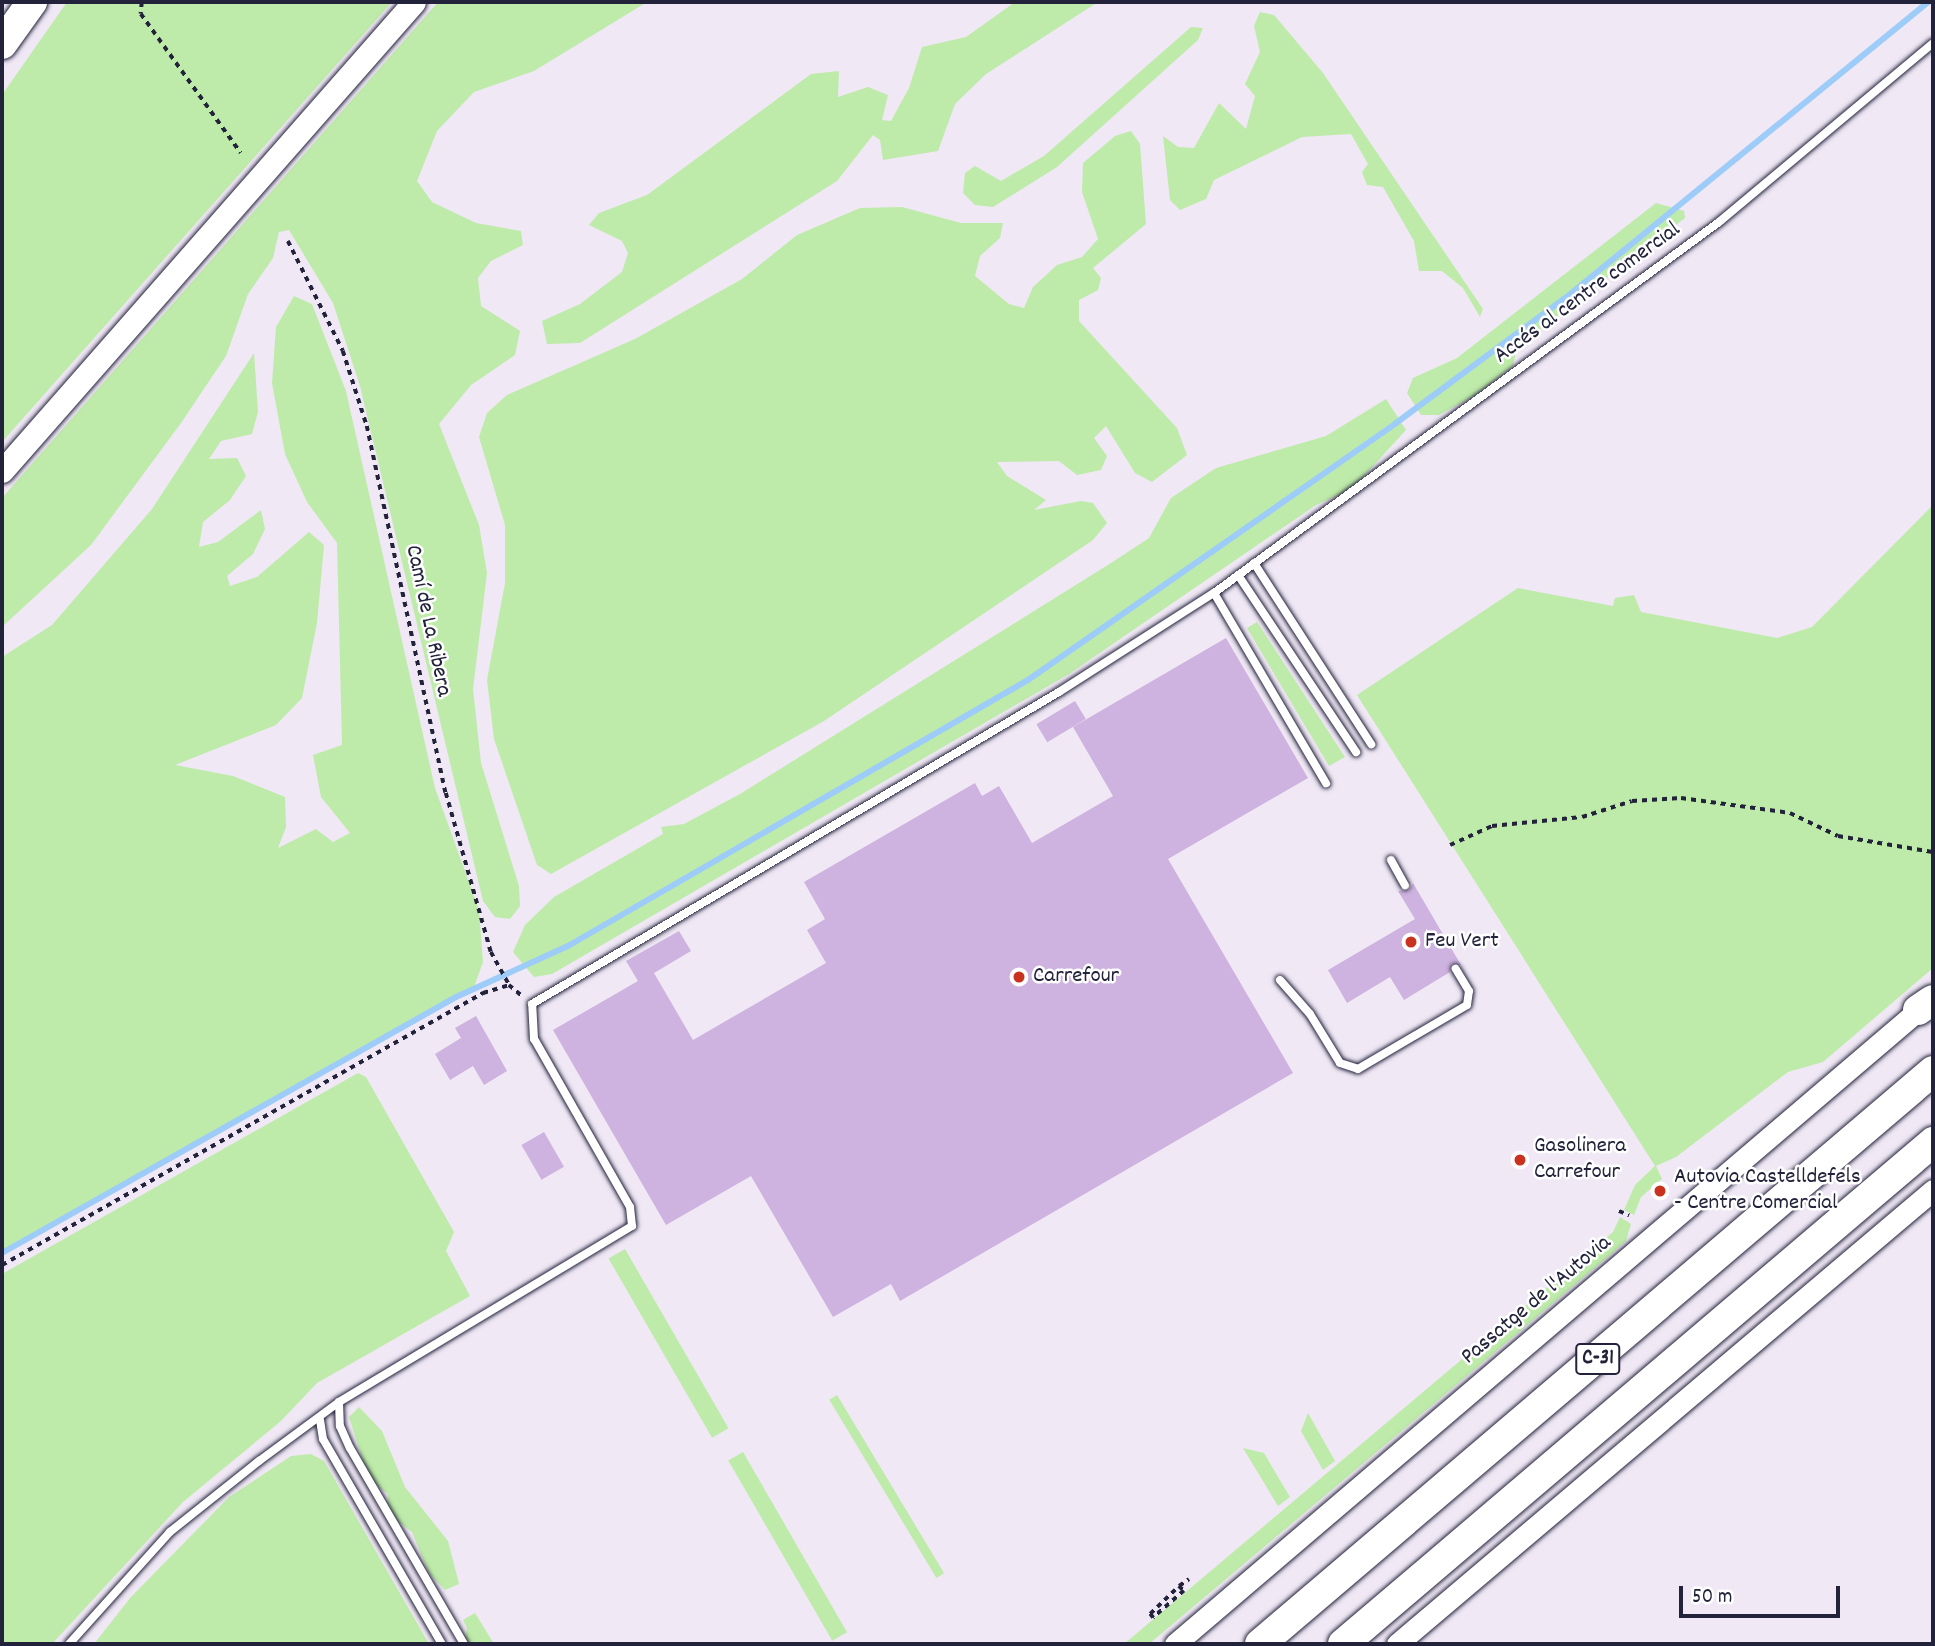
<!DOCTYPE html>
<meta charset="utf-8">
<style>
body{margin:0}
#map{position:relative;width:1935px;height:1646px;overflow:hidden;background:#f0e8f5;font-family:Dekko,sans-serif}
div>[style]{position:absolute}
.green>*{inset:0;background:#beeba9;transform-origin:0 0}
.stream>*{height:6px;margin:-3px;padding:0 3px;transform-origin:3px;border-radius:3px;background:#9eccf9}
.building>*{inset:0;background:#ceb2df;transform-origin:0 0}
.path>*{height:3.5px;margin-top:-1.75px;transform-origin:0;background:repeating-linear-gradient(90deg,#22223b 0 5px,transparent 0 10px)}
.roads{filter:drop-shadow(0 0 2px #22223b) drop-shadow(0 0 2px #22223b)}
.service>*{height:8px;margin:-4px;padding:0 4px;transform-origin:4px;border-radius:4px;background:#fff}
.tertiary>*{height:21px;margin:-10.5px;padding:0 10.5px;transform-origin:10.5px;border-radius:10.5px;background:#fff}
.secondary>*{height:23px;margin:-11.5px;padding:0 11.5px;transform-origin:11.5px;border-radius:11.5px;background:#fff}
.motorway>*{height:30px;margin:-15px;padding:0 15px;transform-origin:15px;border-radius:15px;background:#fff}
.dots>*{width:19px;height:19px;translate:-50% -50%;box-sizing:border-box;border:4px solid #fff;border-radius:50%}
span{translate:-50% -50%;white-space:nowrap;text-align:center;line-height:1.15;-webkit-text-stroke:5px #fff;paint-order:stroke}
.shield-label span{padding:2px 5px;background:#fff;border:2px solid;border-radius:5px;-webkit-text-stroke-width:0}
.shield-label{font-size:21px;color:#22223b;font-weight:700}
.street-label{font-size:23px;color:#22223b}
.poi-label{font-size:23px;color:#22223b}
.left{translate:0 -50%;text-align:left}
.frame{position:absolute;inset:0;border:4px solid #22223b;pointer-events:none}
.scale{position:absolute;left:1679px;top:1586px;width:161px;height:32px;box-sizing:border-box;border:4px solid #22223b;border-top:0;padding-left:9px;font-size:21px;line-height:24px;white-space:nowrap;color:#22223b;-webkit-text-stroke:5px #fff;paint-order:stroke}
</style>
<div id="map">
<div class="green">
<i style="clip-path:polygon(67px 2px,392px 2px,2px 442px,2px 95px)"></i>
<i style="clip-path:polygon(438px 2px,647px 2px,534px 71px,474px 92px,437px 131px,417px 181px,432px 202px,476px 223px,521px 231px,523px 245px,491px 261px,478px 278px,481px 306px,520px 331px,515px 355px,471px 385px,439px 424px,479px 525px,487px 573px,473px 689px,481px 763px,519px 886px,520px 906px,510px 919px,495px 917px,483px 901px,360px 386px,333px 303px,289px 230px,279px 232px,273px 258px,248px 294px,226px 356px,181px 423px,91px 545px,2px 627px,2px 498px)"></i>
<i style="clip-path:polygon(1015px 2px,1098px 2px,986px 74px,955px 104px,938px 151px,883px 160px,880px 140px,873px 135px,837px 181px,580px 343px,547px 344px,542px 321px,580px 304px,622px 272px,628px 253px,622px 241px,589px 225px,599px 213px,647px 195px,811px 74px,839px 71px,838px 97px,868px 87px,888px 95px,882px 120px,891px 121px,909px 88px,922px 47px,966px 37px)"></i>
<i style="clip-path:polygon(1260px 12px,1274px 15px,1323px 73px,1483px 309px,1480px 317px,1463px 288px,1442px 271px,1419px 271px,1414px 241px,1383px 187px,1367px 185px,1362px 172px,1368px 164px,1351px 134px,1302px 137px,1214px 180px,1206px 199px,1180px 210px,1170px 200px,1163px 136px,1178px 147px,1194px 148px,1219px 103px,1246px 129px,1255px 96px,1245px 84px,1260px 52px,1254px 26px)"></i>
<i style="clip-path:polygon(1191px 27px,1203px 28px,1198px 40px,1057px 167px,993px 207px,975px 205px,963px 193px,965px 173px,975px 166px,1001px 181px,1044px 156px)"></i>
<i style="clip-path:polygon(1131px 131px,1140px 144px,1146px 224px,1093px 268px,1101px 278px,1098px 290px,1079px 300px,1079px 321px,1177px 428px,1187px 455px,1152px 482px,1135px 473px,1106px 426px,1094px 438px,1107px 456px,1101px 470px,1077px 475px,1059px 461px,997px 462px,1007px 476px,1046px 500px,1034px 510px,1081px 501px,1093px 503px,1107px 523px,1093px 540px,824px 721px,551px 874px,537px 865px,494px 739px,487px 680px,505px 583px,505px 525px,479px 437px,487px 413px,507px 395px,635px 339px,742px 279px,797px 235px,860px 208px,902px 207px,961px 223px,1003px 223px,1000px 238px,980px 256px,975px 276px,1009px 304px,1024px 308px,1033px 287px,1057px 265px,1082px 257px,1098px 239px,1082px 192px,1083px 163px,1115px 136px)"></i>
<i style="clip-path:polygon(1656px 203px,1684px 211px,1685px 218px,1517px 347px,1513px 366px,1474px 396px,1439px 415px,1421px 415px,1407px 393px,1413px 378px,1457px 358px)"></i>
<i style="clip-path:polygon(294px 296px,312px 304px,346px 391px,435px 788px,479px 910px,483px 962px,474px 987px,2px 1253px,2px 657px,52px 625px,152px 509px,254px 353px,258px 412px,252px 434px,221px 441px,209px 459px,237px 458px,246px 476px,230px 500px,203px 522px,199px 547px,218px 542px,261px 510px,265px 529px,253px 554px,227px 576px,230px 586px,257px 577px,309px 532px,324px 545px,317px 623px,302px 698px,276px 725px,175px 765px,233px 776px,285px 797px,286px 827px,278px 848px,316px 829px,333px 842px,350px 833px,321px 797px,313px 755px,342px 745px,337px 543px,307px 502px,285px 454px,272px 383px,276px 327px)"></i>
<i style="clip-path:polygon(1386px 399px,1406px 430px,1352px 489px,1316px 505px,1069px 674px,552px 974px,534px 977px,513px 952px,525px 925px,554px 897px,663px 834px,661px 827px,684px 824px,740px 794px,1111px 563px,1149px 538px,1171px 498px,1216px 468px,1326px 436px)"></i>
<i style="clip-path:polygon(1933px 505px,1933px 968px,1823px 1062px,1788px 1072px,1676px 1157px,1656px 1166px,1662px 1179px,1641px 1197px,1634px 1215px,1624px 1210px,1635px 1185px,1655px 1166px,1357px 695px,1518px 588px,1613px 606px,1615px 598px,1634px 595px,1641px 612px,1777px 638px,1812px 627px)"></i>
<i style="clip-path:polygon(1257px 622px,1345px 757px,1329px 766px,1247px 628px)"></i>
<i style="clip-path:polygon(358px 1073px,366px 1077px,454px 1232px,446px 1251px,470px 1296px,317px 1383px,281px 1421px,183px 1502px,52px 1644px,2px 1644px,2px 1274px)"></i>
<i style="clip-path:polygon(1620px 1217px,1631px 1224px,1626px 1241px,1610px 1255px,1149px 1644px,1124px 1644px,1613px 1232px)"></i>
<i style="left:625px;top:1249px;width:207px;height:19px;rotate:60deg"></i>
<i style="left:837px;top:1395px;width:208px;height:9px;rotate:59deg"></i>
<i style="clip-path:polygon(359px 1407px,382px 1431px,405px 1487px,448px 1541px,459px 1584px,445px 1590px,429px 1573px,412px 1532px,387px 1513px,388px 1494px,369px 1480px,349px 1417px)"></i>
<i style="clip-path:polygon(1308px 1413px,1335px 1461px,1323px 1470px,1301px 1431px)"></i>
<i style="clip-path:polygon(1243px 1448px,1264px 1453px,1290px 1497px,1278px 1506px)"></i>
<i style="left:743px;top:1452px;width:208px;height:17px;rotate:60deg"></i>
<i style="clip-path:polygon(311px 1454px,324px 1461px,429px 1644px,94px 1644px,131px 1597px,229px 1497px,291px 1456px)"></i>
<i style="clip-path:polygon(475px 1613px,494px 1644px,464px 1644px,467px 1628px,463px 1620px)"></i>
</div>
<div class="stream">
<i style="left:2px;top:1253px;width:521px;rotate:-29.42deg"></i>
<i style="left:456px;top:997px;width:123px;rotate:-24.5deg"></i>
<i style="left:568px;top:946px;width:531px;rotate:-30.04deg"></i>
<i style="left:1028px;top:680px;width:449px;rotate:-34.9deg"></i>
<i style="left:1396px;top:423px;width:215px;rotate:-36.5deg"></i>
<i style="left:1569px;top:295px;width:463px;rotate:-39.2deg"></i>
</div>
<div class="building">
<i style="clip-path:polygon(1226px 638px,1308px 778px,1168px 859px,1293px 1073px,900px 1301px,891px 1284px,833px 1317px,751px 1176px,666px 1225px,553px 1030px,638px 981px,626px 961px,679px 931px,691px 951px,654px 973px,693px 1040px,826px 963px,807px 930px,825px 919px,804px 882px,975px 783px,982px 796px,999px 786px,1032px 843px,1113px 796px,1073px 727px)"></i>
<i style="left:1075px;top:701px;width:21px;height:45px;rotate:59deg"></i>
<i style="clip-path:polygon(1413px 883px,1461px 965px,1452px 964px,1450px 972px,1404px 1000px,1390px 977px,1347px 1003px,1328px 970px,1415px 919px,1398px 891px,1409px 890px)"></i>
<i style="clip-path:polygon(476px 1016px,507px 1071px,484px 1085px,473px 1066px,450px 1080px,435px 1054px,461px 1038px,455px 1028px)"></i>
<i style="left:544px;top:1132px;width:40px;height:26px;rotate:60deg"></i>
</div>
<div class="path">
<i style="left:142px;top:2px;width:12px;rotate:95deg"></i>
<i style="left:141px;top:14px;width:171px;rotate:54.3deg"></i>
<i style="left:288px;top:241px;width:123px;rotate:63.4deg"></i>
<i style="left:343px;top:351px;width:79px;rotate:72.3deg"></i>
<i style="left:367px;top:426px;width:375px;rotate:77.9deg"></i>
<i style="left:446px;top:793px;width:165px;rotate:74.2deg"></i>
<i style="left:491px;top:952px;width:38px;rotate:61deg"></i>
<i style="left:509px;top:985px;width:17px;rotate:40deg"></i>
<i style="left:1450px;top:845px;width:46px;rotate:-24.3deg"></i>
<i style="left:1492px;top:826px;width:90px;rotate:-5.7deg"></i>
<i style="left:1582px;top:817px;width:52px;rotate:-17.7deg"></i>
<i style="left:1632px;top:801px;width:49px;rotate:-3.5deg"></i>
<i style="left:1681px;top:798px;width:110px;rotate:7.8deg"></i>
<i style="left:1790px;top:813px;width:53px;rotate:25.6deg"></i>
<i style="left:1838px;top:836px;width:96px;rotate:9.6deg"></i>
<i style="left:1619px;top:1211px;width:11px;rotate:22deg"></i>
<i style="left:2px;top:1265px;width:553px;rotate:-29.49deg"></i>
<i style="left:483px;top:993px;width:27px;rotate:-17deg"></i>
<i style="left:1179px;top:1586px;width:7px;rotate:45deg"></i>
<i style="left:1184px;top:1591px;width:41px;rotate:138.9deg"></i>
<i style="left:1153px;top:1618px;width:5px;rotate:-127deg"></i>
<i style="left:1150px;top:1614px;width:40px;rotate:-44deg"></i>
<i style="left:1179px;top:1586px;width:12px;rotate:-35deg"></i>
</div>
<div class="roads">
<div class="service">
<i style="left:1254px;top:563px;width:216px;rotate:57.1deg"></i>
<i style="left:1238px;top:575px;width:213px;rotate:56.3deg"></i>
<i style="left:1214px;top:593px;width:221px;rotate:59.5deg"></i>
<i style="left:1391px;top:860px;width:29px;rotate:61deg"></i>
<i style="left:1280px;top:980px;width:45px;rotate:48.6deg"></i>
<i style="left:1310px;top:1014px;width:57px;rotate:58.5deg"></i>
<i style="left:1340px;top:1063px;width:19px;rotate:18deg"></i>
<i style="left:1358px;top:1069px;width:126px;rotate:-30.4deg"></i>
<i style="left:1467px;top:1005px;width:14px;rotate:-82deg"></i>
<i style="left:1469px;top:991px;width:26px;rotate:-121deg"></i>
<i style="left:339px;top:1402px;width:24px;rotate:88deg"></i>
<i style="left:340px;top:1426px;width:24px;rotate:66deg"></i>
<i style="left:350px;top:1448px;width:227px;rotate:59.8deg"></i>
<i style="left:320px;top:1420px;width:19px;rotate:81deg"></i>
<i style="left:323px;top:1439px;width:237px;rotate:59.9deg"></i>
<i style="left:69px;top:1644px;width:151px;rotate:-48deg"></i>
<i style="left:170px;top:1532px;width:114px;rotate:-38.6deg"></i>
<i style="left:259px;top:1461px;width:99px;rotate:-36.4deg"></i>
<i style="left:339px;top:1402px;width:342px;rotate:-31deg"></i>
<i style="left:632px;top:1226px;width:19px;rotate:-96deg"></i>
<i style="left:630px;top:1207px;width:193px;rotate:-119.7deg"></i>
<i style="left:534px;top:1039px;width:35px;rotate:-93deg"></i>
<i style="left:532px;top:1004px;width:612px;rotate:-30.63deg"></i>
<i style="left:1059px;top:692px;width:184px;rotate:-32.6deg"></i>
<i style="left:1214px;top:593px;width:627px;rotate:-36.3deg"></i>
<i style="left:1719px;top:222px;width:279px;rotate:-39.9deg"></i>
</div>
<div class="tertiary">
<i style="left:1175px;top:1644px;width:991px;rotate:-40.46deg"></i>
<i style="left:1397px;top:1644px;width:702px;rotate:-40.27deg"></i>
</div>
<div class="secondary">
<i style="left:2px;top:471px;width:624px;rotate:-48.7deg"></i>
</div>
<div class="motorway">
<i style="left:2px;top:44px;width:52px;rotate:-54.5deg"></i>
<i style="left:1918px;top:1010px;width:18px;rotate:-34deg"></i>
<i style="left:1260px;top:1644px;width:884px;rotate:-40.41deg"></i>
<i style="left:1343px;top:1644px;width:775px;rotate:-40.39deg"></i>
</div>
</div>
<div class="dots">
<i style="left:1411px;top:942px;background:#c8321e"></i>
<i style="left:1019px;top:977px;background:#c8321e"></i>
<i style="left:1520px;top:1160px;background:#c8321e"></i>
<i style="left:1660px;top:1191px;background:#c8321e"></i>
</div>
<div class="shield-label">
<span style="left:1598px;top:1359px">C-31</span>
</div>
<div class="street-label">
<span style="left:1588px;top:294px;rotate:-36deg">Accés al centre comercial</span>
<span style="left:427px;top:621px;rotate:78deg">Camí de La Ribera</span>
<span style="left:1537px;top:1301px;rotate:-40deg">Passatge de l'Autovia</span>
</div>
<div class="poi-label">
<span class="left" style="left:1425px;top:942px">Feu Vert</span>
<span class="left" style="left:1033px;top:977px">Carrefour</span>
<span class="left" style="left:1534px;top:1160px">Gasolinera<br>Carrefour</span>
<span class="left" style="left:1674px;top:1191px">Autovia Castelldefels<br>- Centre Comercial</span>
</div>
<div class="frame"></div>
<div class="scale">50 m</div>
</div>
